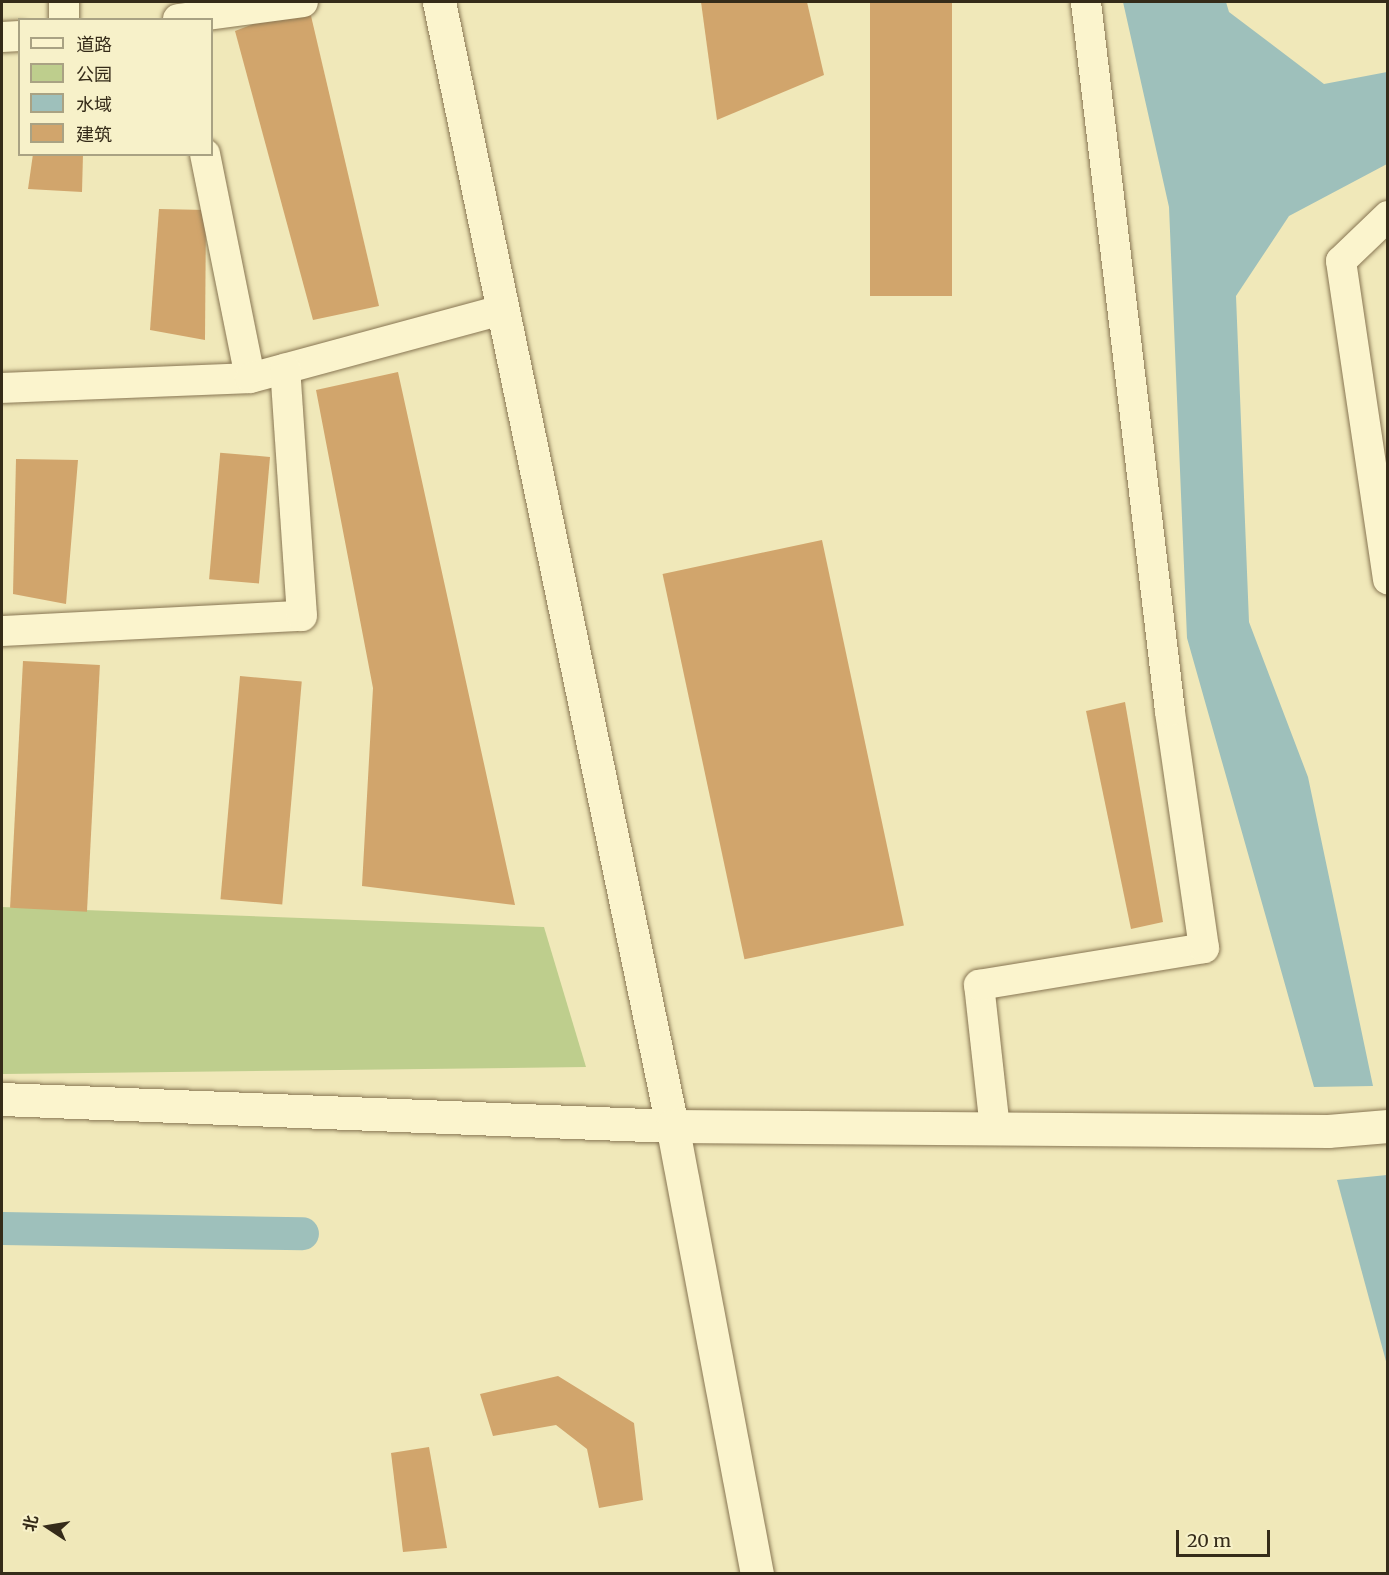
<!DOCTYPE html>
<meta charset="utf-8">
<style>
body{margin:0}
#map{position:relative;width:1389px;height:1575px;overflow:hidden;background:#f0e8b9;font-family:Merriweather,"Noto Sans SC",serif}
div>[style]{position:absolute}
.green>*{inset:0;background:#bece8d}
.water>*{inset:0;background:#9ec0bb}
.canal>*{height:33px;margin:-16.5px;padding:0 16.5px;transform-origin:16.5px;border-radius:16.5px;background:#9ec0bb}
.building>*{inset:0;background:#d1a56c;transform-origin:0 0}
.roads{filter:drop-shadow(0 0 2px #887653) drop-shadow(0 0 2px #887653)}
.minor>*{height:30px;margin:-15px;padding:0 15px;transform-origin:15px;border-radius:15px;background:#fbf4cd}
.tertiary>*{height:33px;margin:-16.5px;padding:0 16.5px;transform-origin:16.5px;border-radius:16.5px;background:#fbf4cd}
span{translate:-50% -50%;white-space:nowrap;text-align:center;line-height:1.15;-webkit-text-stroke:5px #f7f1c9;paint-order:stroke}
.frame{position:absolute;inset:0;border:3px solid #352b19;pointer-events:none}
.legend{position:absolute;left:18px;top:18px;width:195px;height:138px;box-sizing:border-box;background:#f7f1c9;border:2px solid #a9a283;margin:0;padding:8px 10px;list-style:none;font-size:18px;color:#352b19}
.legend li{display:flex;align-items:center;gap:12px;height:30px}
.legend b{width:30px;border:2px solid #a9a283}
.north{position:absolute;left:18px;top:1497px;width:60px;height:60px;-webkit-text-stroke:4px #f7f1c9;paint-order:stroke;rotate:282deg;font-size:16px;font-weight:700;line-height:24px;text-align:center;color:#352b19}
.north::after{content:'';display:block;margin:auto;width:21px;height:27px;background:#352b19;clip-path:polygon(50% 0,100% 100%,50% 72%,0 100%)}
.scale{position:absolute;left:1176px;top:1530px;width:94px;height:27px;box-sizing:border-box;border:3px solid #352b19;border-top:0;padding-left:8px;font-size:18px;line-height:21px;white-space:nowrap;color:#352b19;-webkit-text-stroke:4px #f7f1c9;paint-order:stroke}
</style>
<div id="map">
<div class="green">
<i style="clip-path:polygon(2px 907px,544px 927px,586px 1067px,3px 1074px)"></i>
</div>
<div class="water">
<i style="clip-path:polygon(1123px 2px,1226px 2px,1229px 12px,1324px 84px,1387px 72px,1387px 164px,1289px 216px,1236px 296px,1249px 622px,1308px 777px,1373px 1086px,1314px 1087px,1187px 638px,1169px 207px)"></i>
<i style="clip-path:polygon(1387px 1175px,1388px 1175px,1387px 1365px,1337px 1180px)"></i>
</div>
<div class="canal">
<i style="left:2px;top:1228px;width:300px;rotate:1deg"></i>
</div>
<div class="building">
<i style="clip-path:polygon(701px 2px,807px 2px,824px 75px,717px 120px)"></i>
<i style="left:870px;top:2px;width:82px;height:294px"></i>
<i style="clip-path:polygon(308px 3px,379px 306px,313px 320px,235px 31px)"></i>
<i style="clip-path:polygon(33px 154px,83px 154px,82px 192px,28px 189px)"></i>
<i style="clip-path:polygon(159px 209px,206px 210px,205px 340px,150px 330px)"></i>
<i style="clip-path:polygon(398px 372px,515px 905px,362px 886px,373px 688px,316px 390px)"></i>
<i style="left:270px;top:457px;width:127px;height:50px;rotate:95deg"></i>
<i style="clip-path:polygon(16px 459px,78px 460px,66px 604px,13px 594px)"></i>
<i style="left:822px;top:540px;width:394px;height:163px;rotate:78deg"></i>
<i style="left:23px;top:661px;width:77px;height:247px;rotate:3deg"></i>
<i style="left:240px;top:676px;width:62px;height:224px;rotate:5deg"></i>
<i style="clip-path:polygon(1125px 702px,1163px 922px,1131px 929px,1086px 711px)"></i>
<i style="clip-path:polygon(558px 1376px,634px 1423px,643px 1500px,599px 1508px,587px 1449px,556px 1425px,493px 1436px,480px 1394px)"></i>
<i style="clip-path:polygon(429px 1447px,447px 1548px,403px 1552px,391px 1453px)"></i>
</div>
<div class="roads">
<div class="minor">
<i style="left:178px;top:19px;width:126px;rotate:-7.7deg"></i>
<i style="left:64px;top:20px;width:18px;rotate:-90deg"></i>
<i style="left:2px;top:37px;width:18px;rotate:-3deg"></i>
<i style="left:205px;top:154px;width:228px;rotate:78.6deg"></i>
<i style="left:1388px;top:216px;width:65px;rotate:136.2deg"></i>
<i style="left:1341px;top:261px;width:322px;rotate:81.6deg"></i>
<i style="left:2px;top:388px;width:248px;rotate:-2.3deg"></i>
<i style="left:250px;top:378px;width:261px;rotate:-15.1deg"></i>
<i style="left:2px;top:631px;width:300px;rotate:-2.9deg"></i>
<i style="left:302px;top:616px;width:248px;rotate:-93.9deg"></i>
<i style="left:995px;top:1129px;width:145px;rotate:-96.3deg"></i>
<i style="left:979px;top:985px;width:228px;rotate:-9.3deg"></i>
<i style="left:1204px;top:948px;width:239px;rotate:-98.2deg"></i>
<i style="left:1170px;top:711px;width:714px;rotate:-96.76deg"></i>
</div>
<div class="tertiary">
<i style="left:2px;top:1099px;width:671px;rotate:2.31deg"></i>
<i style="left:672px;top:1126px;width:1148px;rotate:-101.71deg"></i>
<i style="left:757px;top:1574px;width:456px;rotate:-100.7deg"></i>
<i style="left:672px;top:1126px;width:656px;rotate:0.44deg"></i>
<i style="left:1328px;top:1131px;width:60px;rotate:-4.8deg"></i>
</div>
</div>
<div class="frame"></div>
<ul class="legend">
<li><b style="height:8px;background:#fbf4cd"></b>道路</li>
<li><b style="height:16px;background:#bece8d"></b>公园</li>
<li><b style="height:16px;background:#9ec0bb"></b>水域</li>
<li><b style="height:16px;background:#d1a56c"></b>建筑</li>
</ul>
<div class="north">北</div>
<div class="scale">20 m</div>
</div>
